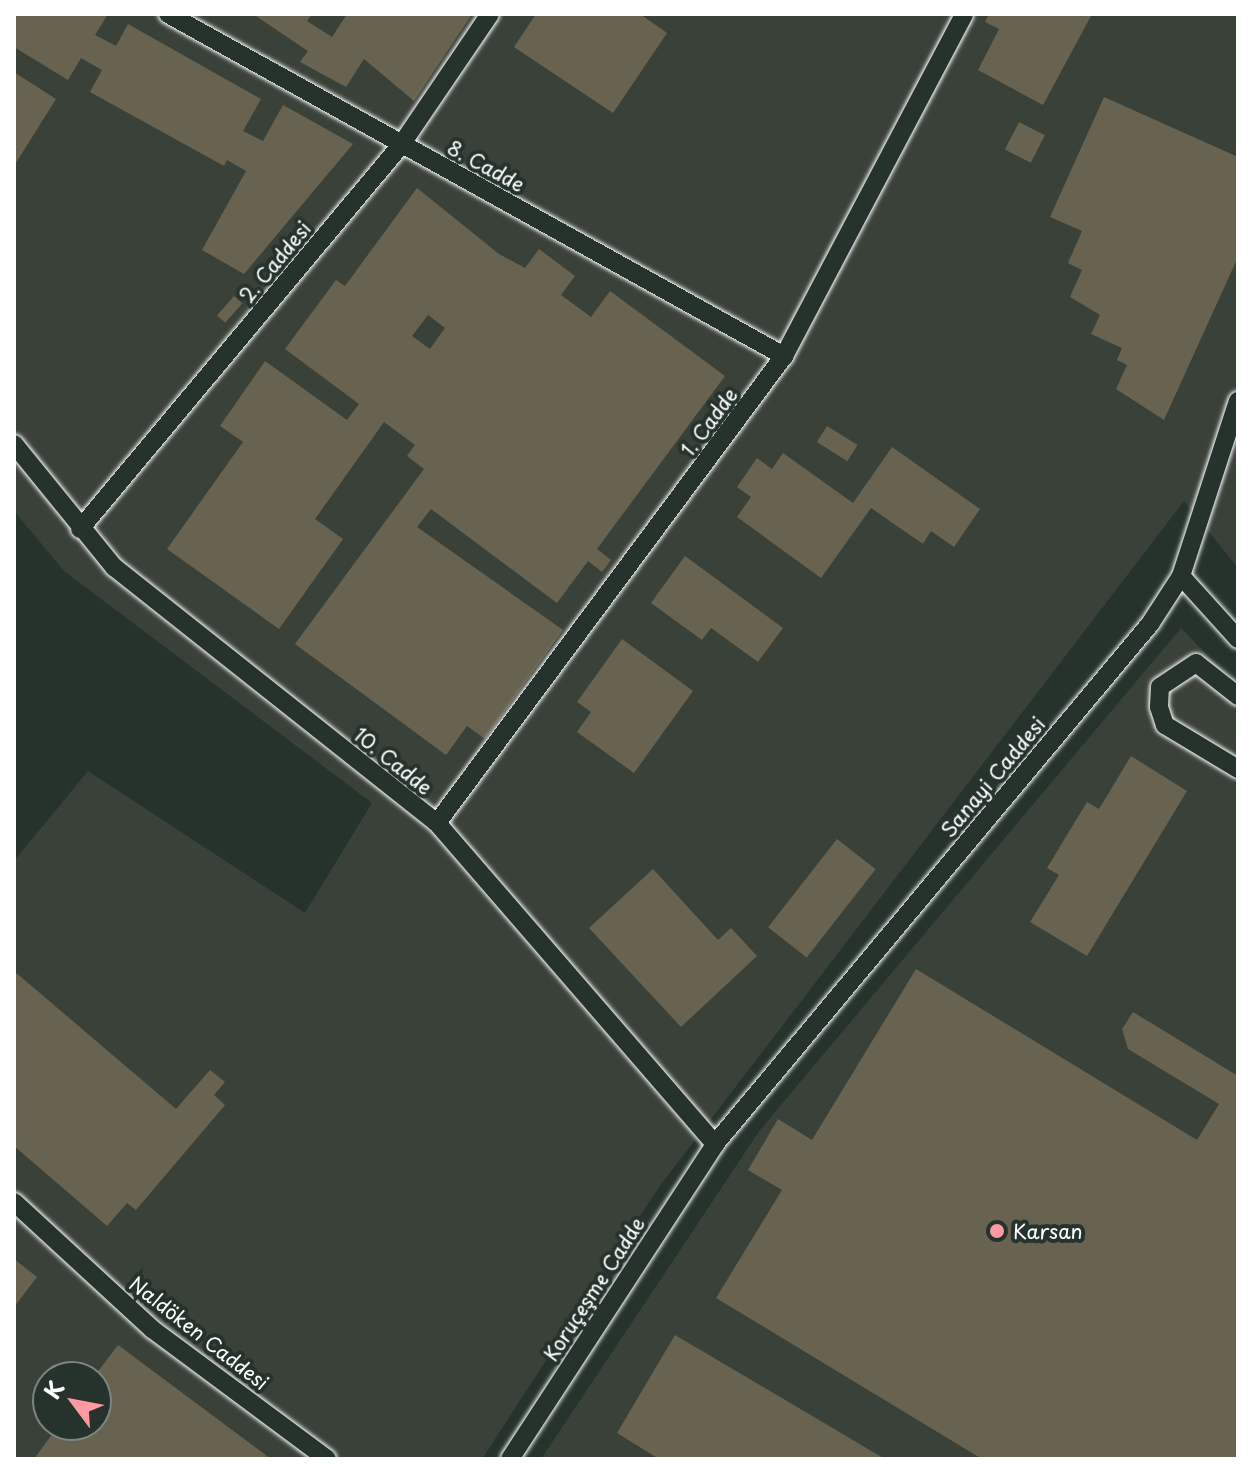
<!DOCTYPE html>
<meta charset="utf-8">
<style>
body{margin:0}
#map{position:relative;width:1252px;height:1473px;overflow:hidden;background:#26332d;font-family:"Playpen Sans",sans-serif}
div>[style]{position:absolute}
.built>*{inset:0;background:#3a4138}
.building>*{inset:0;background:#686351;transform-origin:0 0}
.roads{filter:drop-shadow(0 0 2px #fff) drop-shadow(0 0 2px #fff)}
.minor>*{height:18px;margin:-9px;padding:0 9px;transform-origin:9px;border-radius:9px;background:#26332d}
.dots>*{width:22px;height:22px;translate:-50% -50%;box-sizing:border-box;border:4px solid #26332d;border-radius:50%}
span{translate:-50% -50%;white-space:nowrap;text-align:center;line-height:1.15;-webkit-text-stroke:8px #26332d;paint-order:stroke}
.street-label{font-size:20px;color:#fff}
.poi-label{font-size:20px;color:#fff}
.left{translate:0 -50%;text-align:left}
.frame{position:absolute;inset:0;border:16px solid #fff;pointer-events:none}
.north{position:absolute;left:32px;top:1361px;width:80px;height:80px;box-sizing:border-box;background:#26332d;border:2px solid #7d8581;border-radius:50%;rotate:302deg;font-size:22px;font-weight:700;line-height:32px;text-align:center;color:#fff}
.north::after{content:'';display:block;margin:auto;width:28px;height:36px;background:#ff9aa2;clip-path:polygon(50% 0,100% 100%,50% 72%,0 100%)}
</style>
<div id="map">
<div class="built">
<i style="clip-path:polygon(evenodd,14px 14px,1238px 14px,1238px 568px,1184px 501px,659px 1187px,482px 1459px,14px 1459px,14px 861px,88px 771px,305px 913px,372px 803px,64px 571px,14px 511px,14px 14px,48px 1377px,96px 1377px,96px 1425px,48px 1425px,48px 1377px)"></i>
<i style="clip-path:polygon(1181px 628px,1238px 687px,1238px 1459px,541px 1459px,760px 1130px)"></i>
</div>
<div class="building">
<i style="clip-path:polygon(14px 14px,108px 14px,95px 35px,116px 46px,128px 24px,261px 99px,243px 131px,263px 141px,283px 105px,353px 144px,244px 274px,202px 250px,246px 171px,227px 160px,224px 166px,90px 92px,102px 70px,81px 58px,68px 80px,14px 47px)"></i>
<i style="clip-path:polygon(253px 14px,312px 14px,307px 21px,332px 37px,347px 14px,472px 14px,414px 101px,364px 59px,346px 87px,300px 62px,308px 51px)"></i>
<i style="clip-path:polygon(536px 14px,640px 14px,667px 33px,613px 113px,514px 47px)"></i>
<i style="clip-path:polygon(989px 14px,1092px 14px,1043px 105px,978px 70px,999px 29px,985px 22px)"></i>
<i style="clip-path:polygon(14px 72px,56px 99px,14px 166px)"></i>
<i style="clip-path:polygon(1104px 97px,1238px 157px,1238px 257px,1164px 420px,1116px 389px,1127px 365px,1117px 360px,1122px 348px,1091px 334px,1100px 315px,1070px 297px,1082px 270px,1068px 263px,1082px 231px,1050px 217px)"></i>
<i style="left:1019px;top:122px;width:29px;height:31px;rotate:27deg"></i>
<i style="clip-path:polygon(evenodd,417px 188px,499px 254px,525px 268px,539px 249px,575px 276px,561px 295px,591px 317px,610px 291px,725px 376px,597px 549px,611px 560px,602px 572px,588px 561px,557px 603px,431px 509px,417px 527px,563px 630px,485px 739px,467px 726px,446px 755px,295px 644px,424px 469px,407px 456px,415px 445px,384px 422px,315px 519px,343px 539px,279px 629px,167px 549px,243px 442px,220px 426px,265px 361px,347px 420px,359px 404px,285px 349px,336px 280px,345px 286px,417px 188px,428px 315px,445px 328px,430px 349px,412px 336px,428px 315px)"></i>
<i style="left:234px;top:296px;width:11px;height:26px;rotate:41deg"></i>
<i style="left:827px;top:426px;width:36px;height:19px;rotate:32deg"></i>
<i style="clip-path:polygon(892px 447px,980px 509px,954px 547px,931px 531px,923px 544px,871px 508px,821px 578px,737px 517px,751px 497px,737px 487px,757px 458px,772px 469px,783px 453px,853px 503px)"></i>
<i style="clip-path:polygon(685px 556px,783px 628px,758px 662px,711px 628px,702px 640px,651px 603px)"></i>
<i style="clip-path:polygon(622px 639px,693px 691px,634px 773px,577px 732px,591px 712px,577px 702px)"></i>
<i style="clip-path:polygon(1131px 756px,1187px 791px,1087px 956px,1030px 922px,1059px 875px,1047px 868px,1087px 802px,1099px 809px)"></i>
<i style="left:837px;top:839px;width:49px;height:112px;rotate:38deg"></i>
<i style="clip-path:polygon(653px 869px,718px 940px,731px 928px,757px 956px,681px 1027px,589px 928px)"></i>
<i style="clip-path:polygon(916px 969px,1197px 1140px,1219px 1104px,1128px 1049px,1122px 1029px,1133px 1012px,1238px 1076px,1238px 1459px,982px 1459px,716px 1298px,782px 1190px,748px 1170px,778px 1119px,812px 1140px)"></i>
<i style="clip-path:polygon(14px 971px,176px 1109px,210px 1070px,225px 1082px,214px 1095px,225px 1105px,136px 1210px,127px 1203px,107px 1226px,14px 1146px)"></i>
<i style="clip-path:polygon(14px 1259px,37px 1277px,14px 1307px)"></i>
<i style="clip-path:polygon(675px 1335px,885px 1459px,659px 1459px,617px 1433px)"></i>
<i style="clip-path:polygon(118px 1345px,271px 1459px,34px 1459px,59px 1425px,96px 1425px,96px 1374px)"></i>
</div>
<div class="roads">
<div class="minor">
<i style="left:168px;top:14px;width:705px;rotate:29.04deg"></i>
<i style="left:14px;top:444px;width:159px;rotate:50.9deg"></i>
<i style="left:114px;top:567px;width:412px;rotate:38.4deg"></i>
<i style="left:437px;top:823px;width:425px;rotate:49.1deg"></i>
<i style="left:80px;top:529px;width:500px;rotate:-50.11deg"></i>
<i style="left:401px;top:145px;width:158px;rotate:-55.8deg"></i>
<i style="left:1181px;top:576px;width:85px;rotate:47.9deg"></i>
<i style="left:1238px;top:696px;width:53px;rotate:-141.8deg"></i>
<i style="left:1196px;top:663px;width:43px;rotate:146.3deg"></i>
<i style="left:1160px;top:687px;width:20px;rotate:93deg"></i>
<i style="left:1159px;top:707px;width:19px;rotate:72deg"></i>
<i style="left:1165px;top:725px;width:85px;rotate:31.1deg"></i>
<i style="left:437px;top:823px;width:582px;rotate:-53.39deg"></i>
<i style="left:784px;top:356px;width:386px;rotate:-62.2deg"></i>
<i style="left:14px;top:1202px;width:188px;rotate:42.6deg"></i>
<i style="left:152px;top:1329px;width:218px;rotate:36.6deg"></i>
<i style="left:510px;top:1459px;width:376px;rotate:-56.9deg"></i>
<i style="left:715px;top:1144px;width:678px;rotate:-50.09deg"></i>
<i style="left:1150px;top:624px;width:57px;rotate:-57.1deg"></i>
<i style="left:1181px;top:576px;width:184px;rotate:-72deg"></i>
</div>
</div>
<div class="dots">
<i style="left:997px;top:1231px;background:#ff9aa2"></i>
</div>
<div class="street-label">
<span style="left:486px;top:166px;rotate:29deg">8. Cadde</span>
<span style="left:275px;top:262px;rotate:-50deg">2. Caddesi</span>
<span style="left:709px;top:422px;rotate:-53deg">1. Cadde</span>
<span style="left:393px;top:761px;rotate:39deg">10. Cadde</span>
<span style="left:993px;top:777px;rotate:-50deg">Sanayi Caddesi</span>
<span style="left:594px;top:1289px;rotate:-57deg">Koruçeşme Cadde</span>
<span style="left:199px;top:1333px;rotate:38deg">Naldöken Caddesi</span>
</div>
<div class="poi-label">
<span class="left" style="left:1013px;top:1231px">Karsan</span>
</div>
<div class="frame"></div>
<div class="north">K</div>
</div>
